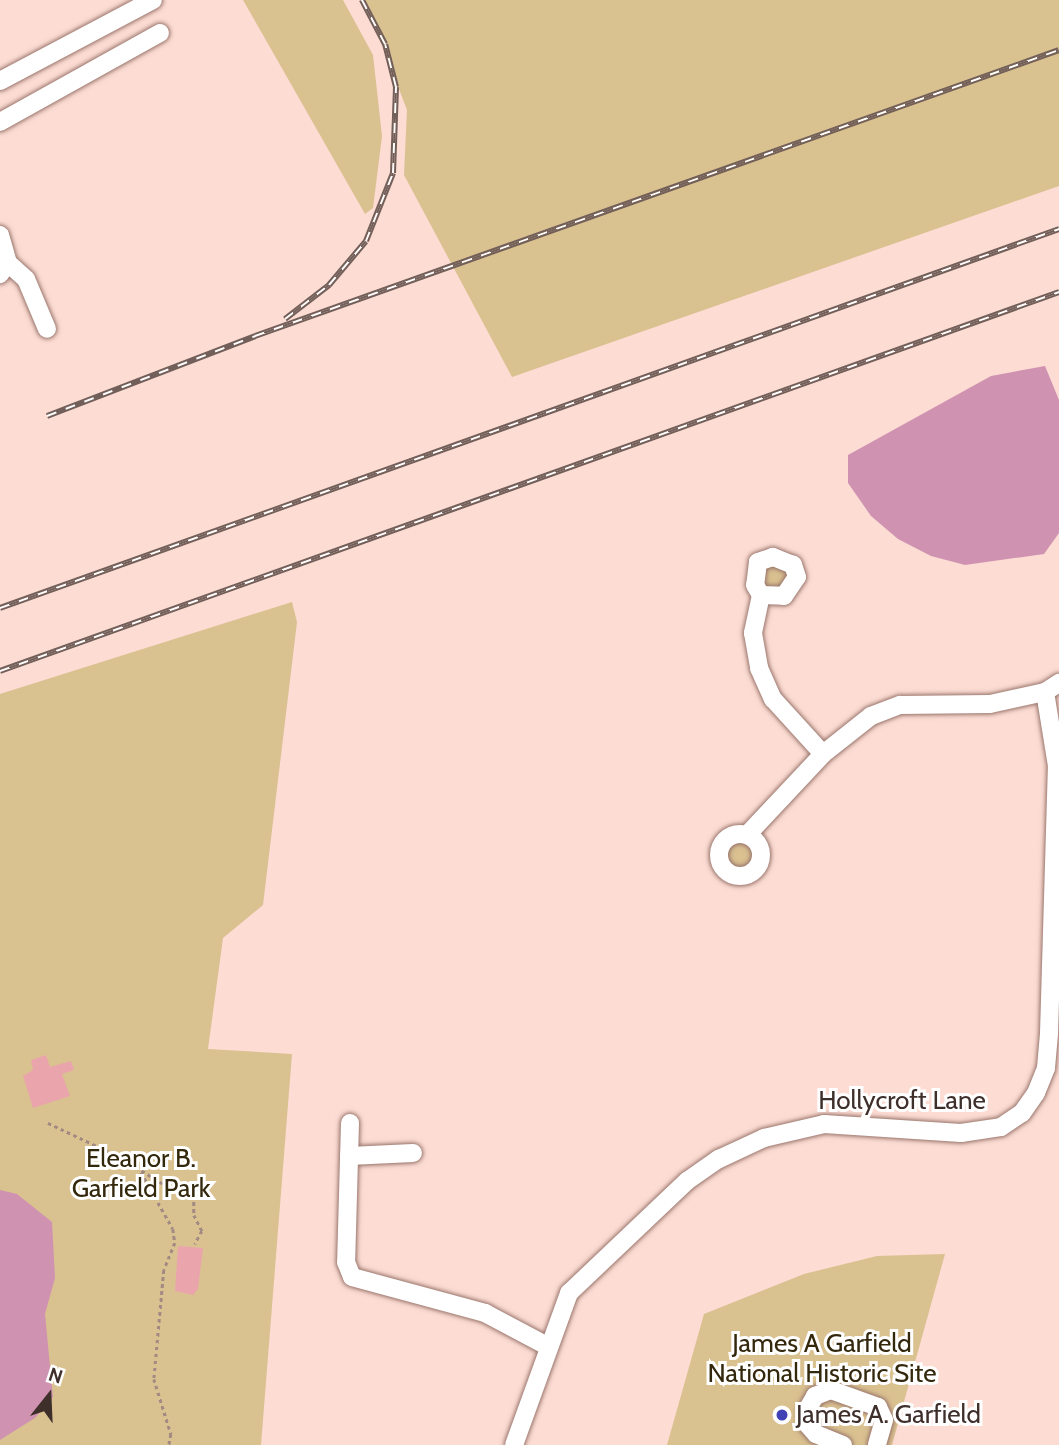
<!DOCTYPE html>
<style>
body{margin:0}
#map{position:relative;width:1059px;height:1445px;overflow:hidden;background:#fcdcd3;font-family:Cabin,sans-serif}
div>[style]{position:absolute}
.green>*{inset:0;background:#dac190}
.round{border-radius:50%}
.water>*{inset:0;background:#cf93b1}
.building>*{inset:0;background:#eaa5ac}
.path>*{height:2.5px;margin-top:-1.25px;transform-origin:0;background:repeating-linear-gradient(90deg,#a28a83 0 3.5px,transparent 0 7px)}
.roads{filter:drop-shadow(0 0 2px #9a766d) drop-shadow(0 0 2px #9a766d)}
.minor>*{height:18px;margin:-9px;padding:0 9px;transform-origin:9px;border-radius:9px;background:#fff}
.minor>.ring{margin:-9px;padding:0;box-sizing:content-box;background:none;border:18px solid #fff;border-radius:50%}
.rail>*{height:6px;margin-top:-3px;transform-origin:0;background:repeating-linear-gradient(90deg,#fff 0 10px,#725f59 0 20px);box-sizing:border-box;border-block:2px solid #725f59}
.dots>*{width:19px;height:19px;translate:-50% -50%;box-sizing:border-box;border:4px solid #fff;border-radius:50%}
span{translate:-50% -50%;white-space:nowrap;text-align:center;line-height:1.15;-webkit-text-stroke:6px #fff;paint-order:stroke}
.street-label{font-size:26px;color:#3e2f2b}
.park-label{font-size:26px;color:#33270c}
.poi-label{font-size:26px;color:#3e2f2b}
.left{translate:0 -50%;text-align:left}
.north{position:absolute;left:14px;top:1361px;width:70px;height:70px;-webkit-text-stroke:5px #fff;paint-order:stroke;rotate:18deg;font-size:19px;font-weight:700;line-height:28px;text-align:center;color:#3e2f2b}
.north::after{content:'';display:block;margin:auto;width:24px;height:32px;background:#3e2f2b;clip-path:polygon(50% 0,100% 100%,50% 72%,0 100%)}
</style>
<div id="map">
<div class="green">
<i style="clip-path:polygon(243px 0,343px 0,373px 55px,382px 136px,373px 208px,365px 214px)"></i>
<i style="clip-path:polygon(365px 0,1059px 0,1059px 186px,512px 377px,404px 175px,407px 110px)"></i>
<i style="clip-path:polygon(765px 564px,788px 569px,787px 587px,768px 589px,762px 581px)"></i>
<i style="clip-path:polygon(292px 602px,297px 622px,263px 905px,223px 938px,208px 1049px,292px 1054px,261px 1445px,0 1445px,0 694px)"></i>
<i class="round" style="left:725px;top:841px;width:30px;height:30px"></i>
<i style="clip-path:polygon(945px 1254px,892px 1445px,667px 1445px,704px 1314px,804px 1274px,877px 1256px)"></i>
</div>
<div class="water">
<i style="clip-path:polygon(1045px 366px,1059px 400px,1059px 533px,1044px 554px,965px 565px,931px 556px,898px 539px,871px 516px,848px 483px,848px 455px,991px 376px)"></i>
<i style="clip-path:polygon(0 1190px,17px 1194px,52px 1222px,55px 1278px,45px 1314px,53px 1397px,35px 1418px,0 1440px)"></i>
</div>
<div class="building">
<i style="clip-path:polygon(46px 1055px,50px 1067px,71px 1061px,74px 1070px,62px 1074px,70px 1096px,33px 1108px,23px 1076px,33px 1070px,31px 1060px)"></i>
<i style="clip-path:polygon(178px 1246px,203px 1248px,198px 1289px,193px 1295px,175px 1291px)"></i>
</div>
<div class="path">
<i style="left:48px;top:1123px;width:77px;rotate:25.2deg"></i>
<i style="left:118px;top:1156px;width:61px;rotate:31.6deg"></i>
<i style="left:170px;top:1188px;width:25px;rotate:16deg"></i>
<i style="left:194px;top:1195px;width:20px;rotate:90deg"></i>
<i style="left:194px;top:1215px;width:18px;rotate:63deg"></i>
<i style="left:202px;top:1231px;width:15px;rotate:118deg"></i>
<i style="left:141px;top:1172px;width:65px;rotate:60.7deg"></i>
<i style="left:173px;top:1229px;width:14px;rotate:82deg"></i>
<i style="left:175px;top:1243px;width:29px;rotate:112deg"></i>
<i style="left:164px;top:1270px;width:109px;rotate:95.2deg"></i>
<i style="left:154px;top:1379px;width:58px;rotate:72.8deg"></i>
<i style="left:171px;top:1434px;width:11px;rotate:100deg"></i>
</div>
<div class="roads">
<div class="minor">
<i style="left:0;top:81px;width:173px;rotate:-27.9deg"></i>
<i style="left:0;top:122px;width:183px;rotate:-29.1deg"></i>
<i style="left:0;top:235px;width:29px;rotate:74deg"></i>
<i style="left:8px;top:263px;width:14px;rotate:126deg"></i>
<i style="left:8px;top:263px;width:24px;rotate:42deg"></i>
<i style="left:26px;top:279px;width:54px;rotate:67.2deg"></i>
<i style="left:761px;top:595px;width:23px;rotate:2deg"></i>
<i style="left:784px;top:596px;width:23px;rotate:-56deg"></i>
<i style="left:797px;top:577px;width:13px;rotate:-108deg"></i>
<i style="left:793px;top:565px;width:22px;rotate:-158deg"></i>
<i style="left:773px;top:557px;width:16px;rotate:162deg"></i>
<i style="left:758px;top:562px;width:23px;rotate:97deg"></i>
<i style="left:755px;top:585px;width:12px;rotate:59deg"></i>
<i style="left:761px;top:595px;width:39px;rotate:102deg"></i>
<i style="left:753px;top:633px;width:36px;rotate:80deg"></i>
<i style="left:759px;top:668px;width:34px;rotate:66deg"></i>
<i style="left:773px;top:699px;width:74px;rotate:47.7deg"></i>
<i class="ring" style="left:719px;top:834px;width:24px;height:24px"></i>
<i style="left:747px;top:835px;width:111px;rotate:-46.8deg"></i>
<i style="left:823px;top:754px;width:61px;rotate:-38.4deg"></i>
<i style="left:871px;top:716px;width:31px;rotate:-21deg"></i>
<i style="left:900px;top:705px;width:90px;rotate:-0.6deg"></i>
<i style="left:990px;top:704px;width:56px;rotate:-12.3deg"></i>
<i style="left:1045px;top:692px;width:17px;rotate:-33deg"></i>
<i style="left:350px;top:1123px;width:139px;rotate:91.6deg"></i>
<i style="left:346px;top:1262px;width:16px;rotate:68deg"></i>
<i style="left:352px;top:1277px;width:138px;rotate:15.1deg"></i>
<i style="left:485px;top:1313px;width:72px;rotate:28deg"></i>
<i style="left:349px;top:1156px;width:64px;rotate:-2.7deg"></i>
<i style="left:514px;top:1445px;width:162px;rotate:-70.1deg"></i>
<i style="left:569px;top:1293px;width:163px;rotate:-43.5deg"></i>
<i style="left:687px;top:1181px;width:39px;rotate:-35deg"></i>
<i style="left:719px;top:1159px;width:50px;rotate:-25deg"></i>
<i style="left:764px;top:1138px;width:62px;rotate:-13.1deg"></i>
<i style="left:824px;top:1124px;width:137px;rotate:3.8deg"></i>
<i style="left:961px;top:1133px;width:40px;rotate:-8.5deg"></i>
<i style="left:1001px;top:1127px;width:25px;rotate:-34deg"></i>
<i style="left:1022px;top:1113px;width:24px;rotate:-55deg"></i>
<i style="left:1036px;top:1093px;width:27px;rotate:-68deg"></i>
<i style="left:1046px;top:1068px;width:35px;rotate:-85deg"></i>
<i style="left:1049px;top:1033px;width:267px;rotate:-88.3deg"></i>
<i style="left:1057px;top:766px;width:75px;rotate:-99.2deg"></i>
<i style="left:843px;top:1445px;width:29px;rotate:-158deg"></i>
<i style="left:816px;top:1434px;width:13px;rotate:-132deg"></i>
<i style="left:807px;top:1424px;width:14px;rotate:-90deg"></i>
<i style="left:807px;top:1410px;width:16px;rotate:-60deg"></i>
<i style="left:815px;top:1396px;width:17px;rotate:-21deg"></i>
<i style="left:831px;top:1390px;width:50px;rotate:19.9deg"></i>
<i style="left:878px;top:1407px;width:14px;rotate:65deg"></i>
<i style="left:884px;top:1420px;width:26px;rotate:106deg"></i>
</div>
</div>
<div class="rail">
<i style="left:285px;top:319px;width:56px;rotate:-37.7deg"></i>
<i style="left:329px;top:285px;width:57px;rotate:-49.9deg"></i>
<i style="left:366px;top:241px;width:73px;rotate:-68.3deg"></i>
<i style="left:393px;top:173px;width:86px;rotate:-88deg"></i>
<i style="left:396px;top:87px;width:44px;rotate:-104.3deg"></i>
<i style="left:385px;top:44px;width:50px;rotate:-117.6deg"></i>
<i style="left:47px;top:416px;width:223px;rotate:-21deg"></i>
<i style="left:255px;top:336px;width:853px;rotate:-19.58deg"></i>
<i style="left:0;top:608px;width:1125px;rotate:-19.69deg"></i>
<i style="left:0;top:671px;width:1125px;rotate:-19.69deg"></i>
</div>
<div class="dots">
<i style="left:782px;top:1415px;background:#4141b6"></i>
</div>
<div class="street-label">
<span style="left:902px;top:1101px">Hollycroft Lane</span>
</div>
<div class="park-label">
<span style="left:141px;top:1174px">Eleanor B.<br>Garfield Park</span>
<span style="left:822px;top:1359px">James A Garfield<br>National Historic Site</span>
</div>
<div class="poi-label">
<span class="left" style="left:796px;top:1415px">James A. Garfield</span>
</div>
<div class="north">N</div>
</div>
